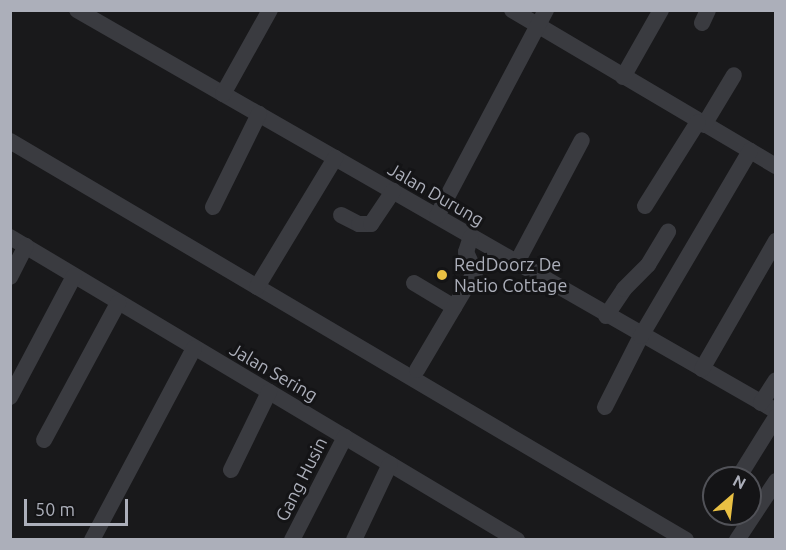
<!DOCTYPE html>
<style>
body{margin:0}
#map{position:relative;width:786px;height:550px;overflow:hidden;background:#19191b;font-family:Ubuntu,sans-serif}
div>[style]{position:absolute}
.minor>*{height:16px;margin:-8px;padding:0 8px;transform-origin:8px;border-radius:8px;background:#3a3b40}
.dots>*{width:16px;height:16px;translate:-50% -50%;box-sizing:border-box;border:3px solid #141416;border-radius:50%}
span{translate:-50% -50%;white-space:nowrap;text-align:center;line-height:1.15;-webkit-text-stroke:6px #141416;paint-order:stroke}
.street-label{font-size:18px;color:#acafba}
.poi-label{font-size:18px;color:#acafba}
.left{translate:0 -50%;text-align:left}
.frame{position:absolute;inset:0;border:12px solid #acafba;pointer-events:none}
.north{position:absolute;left:702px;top:466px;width:60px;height:60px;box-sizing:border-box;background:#141416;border:2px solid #515258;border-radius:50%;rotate:28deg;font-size:16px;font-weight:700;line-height:24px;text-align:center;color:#acafba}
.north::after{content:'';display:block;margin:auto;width:21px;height:27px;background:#e9c043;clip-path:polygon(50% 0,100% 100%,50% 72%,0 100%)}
.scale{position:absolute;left:24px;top:499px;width:104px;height:27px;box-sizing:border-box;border:3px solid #acafba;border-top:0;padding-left:8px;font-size:18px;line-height:21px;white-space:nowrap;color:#acafba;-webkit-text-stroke:4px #141416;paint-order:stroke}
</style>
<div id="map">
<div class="minor">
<i style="left:77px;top:10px;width:806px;rotate:29.84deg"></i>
<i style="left:512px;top:10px;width:307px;rotate:30.6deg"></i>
<i style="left:702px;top:23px;width:14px;rotate:-65deg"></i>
<i style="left:623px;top:77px;width:77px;rotate:-60.4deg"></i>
<i style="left:223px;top:94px;width:96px;rotate:-60.8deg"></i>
<i style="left:704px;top:125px;width:58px;rotate:-59deg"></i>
<i style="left:10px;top:141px;width:785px;rotate:30.55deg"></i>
<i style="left:645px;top:206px;width:99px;rotate:-57.8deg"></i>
<i style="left:213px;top:207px;width:104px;rotate:-63.7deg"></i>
<i style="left:341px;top:215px;width:20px;rotate:27deg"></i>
<i style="left:359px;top:224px;width:12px"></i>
<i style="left:371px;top:224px;width:40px;rotate:-56deg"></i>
<i style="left:437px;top:216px;width:233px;rotate:-62.1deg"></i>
<i style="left:10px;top:237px;width:591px;rotate:30.86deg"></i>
<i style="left:516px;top:264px;width:140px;rotate:-62deg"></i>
<i style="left:10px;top:277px;width:35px;rotate:-63deg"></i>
<i style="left:414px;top:283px;width:47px;rotate:31deg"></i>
<i style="left:257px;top:287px;width:151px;rotate:-58.8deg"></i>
<i style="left:606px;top:316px;width:32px;rotate:-56deg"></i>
<i style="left:624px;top:289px;width:34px;rotate:-45deg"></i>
<i style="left:648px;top:265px;width:39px;rotate:-59deg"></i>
<i style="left:702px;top:369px;width:148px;rotate:-60deg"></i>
<i style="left:417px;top:370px;width:114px;rotate:-59.4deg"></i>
<i style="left:475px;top:272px;width:22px;rotate:-114deg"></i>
<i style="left:466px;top:252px;width:16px;rotate:-72deg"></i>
<i style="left:10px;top:397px;width:137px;rotate:-62.1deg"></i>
<i style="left:761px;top:403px;width:27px;rotate:-57deg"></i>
<i style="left:605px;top:407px;width:80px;rotate:-63.1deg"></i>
<i style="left:641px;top:336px;width:215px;rotate:-59.5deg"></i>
<i style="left:44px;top:440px;width:156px;rotate:-61.6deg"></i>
<i style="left:231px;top:470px;width:87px;rotate:-64deg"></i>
<i style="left:738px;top:478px;width:72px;rotate:-58.1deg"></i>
<i style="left:92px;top:540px;width:217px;rotate:-62deg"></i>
<i style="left:292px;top:540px;width:116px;rotate:-62.8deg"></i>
<i style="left:354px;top:540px;width:84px;rotate:-64.7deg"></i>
<i style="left:737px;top:540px;width:71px;rotate:-56.5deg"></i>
</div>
<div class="dots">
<i style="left:442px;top:275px;background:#e9c043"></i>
</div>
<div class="street-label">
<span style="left:436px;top:194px;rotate:30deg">Jalan Durung</span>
<span style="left:274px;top:372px;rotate:30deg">Jalan Sering</span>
<span style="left:301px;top:479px;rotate:-63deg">Gang Husin</span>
</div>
<div class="poi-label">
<span class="left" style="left:454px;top:275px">RedDoorz De<br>Natio Cottage</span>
</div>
<div class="frame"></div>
<div class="north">N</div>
<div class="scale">50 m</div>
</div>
